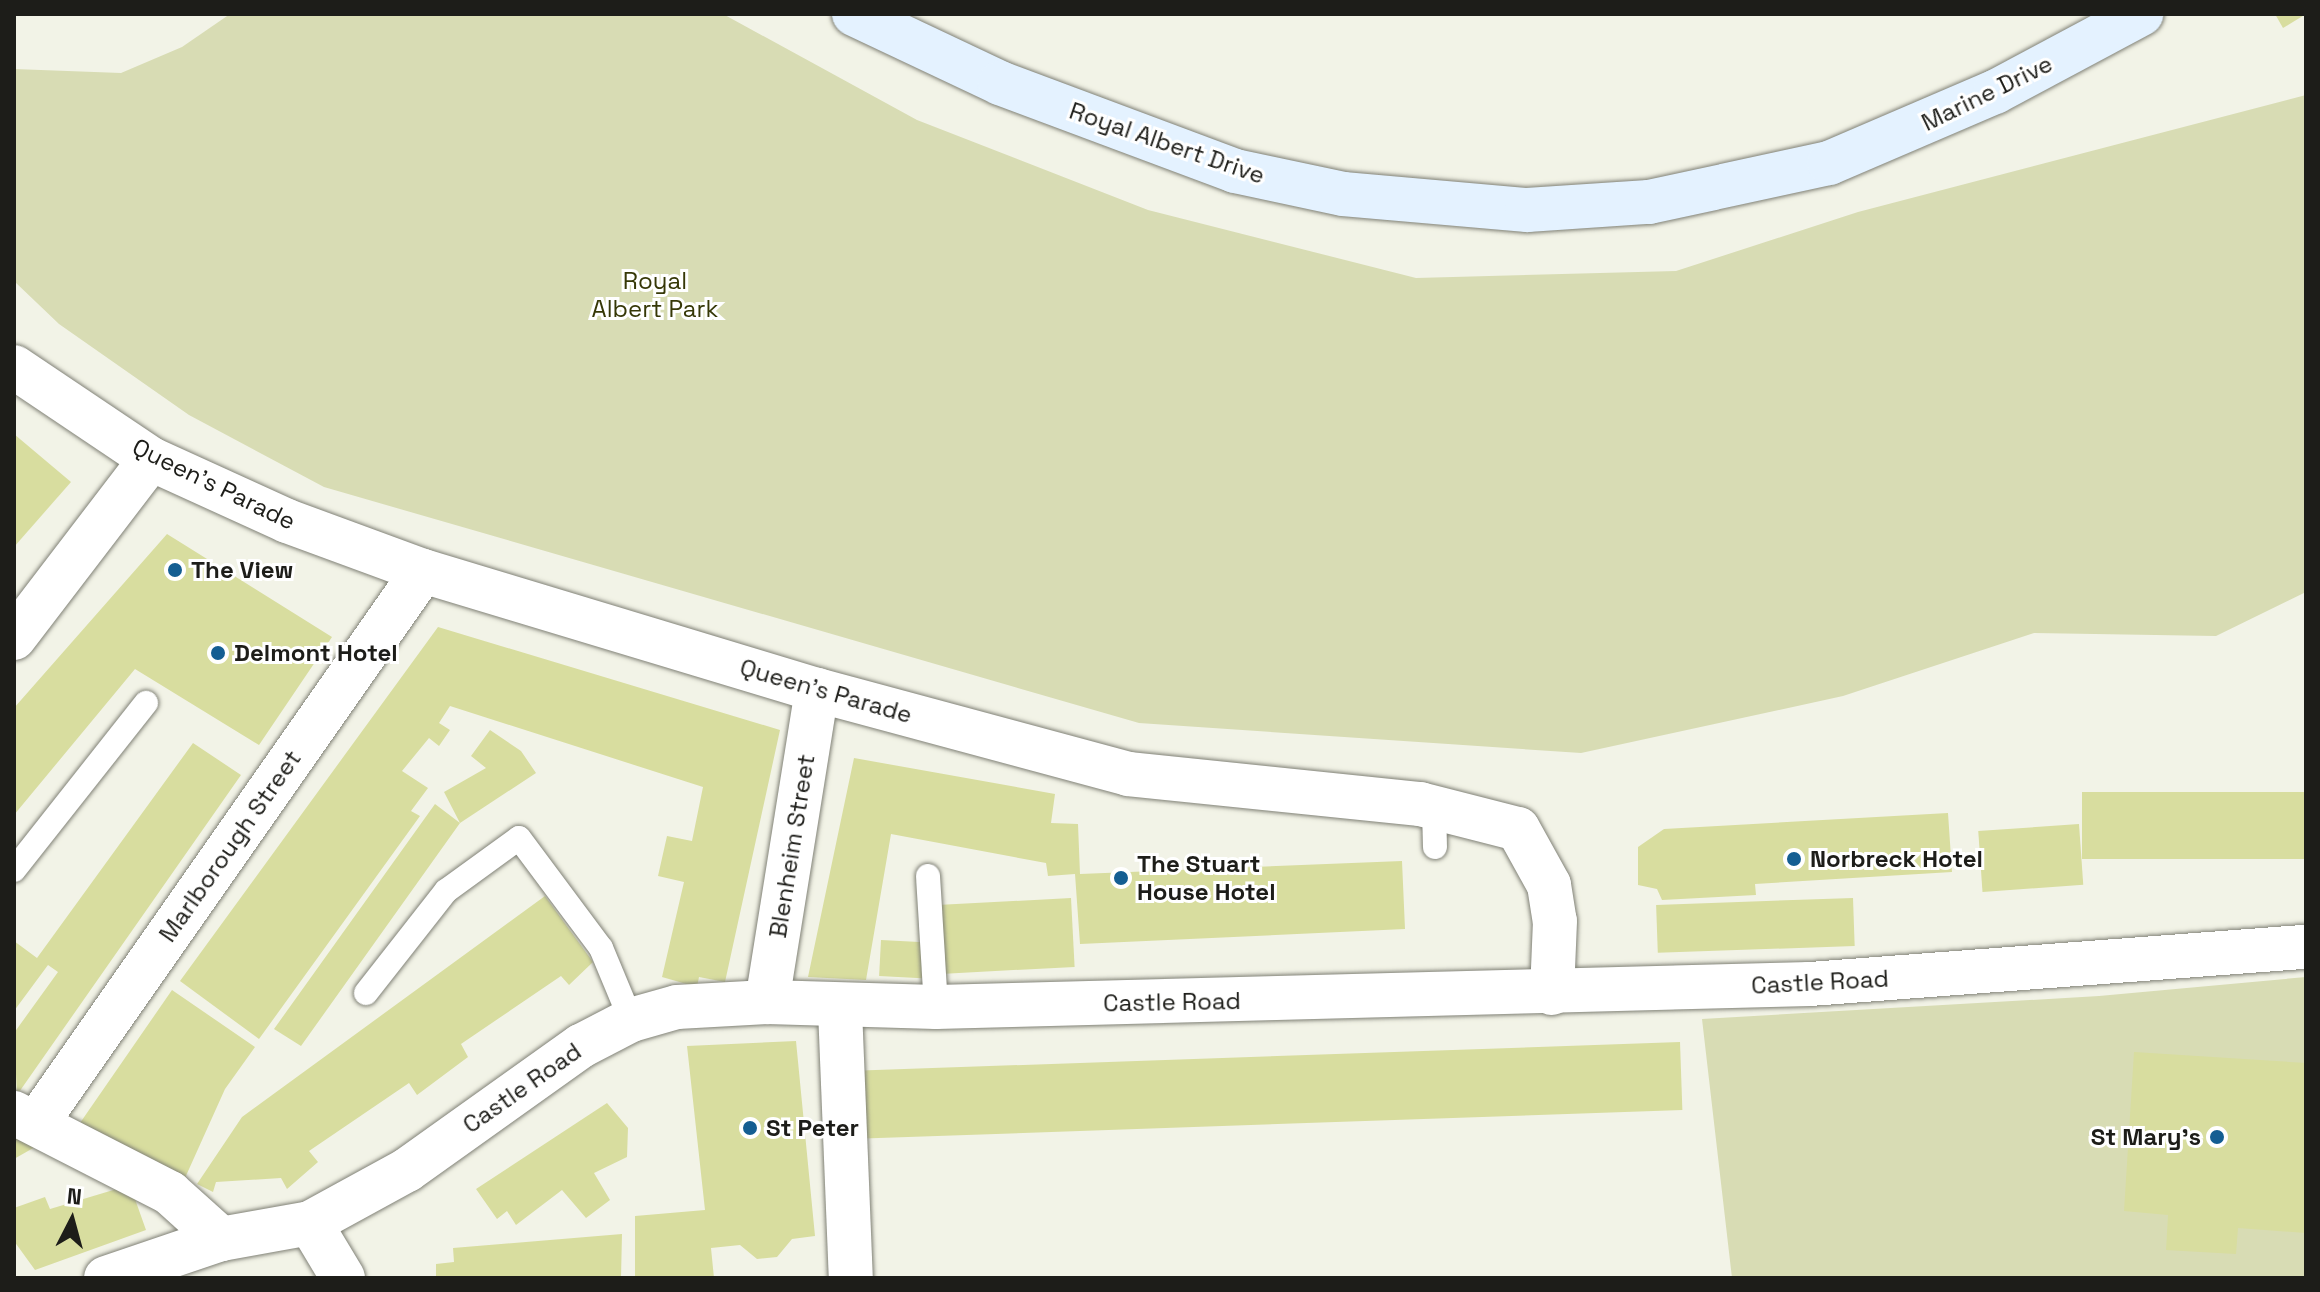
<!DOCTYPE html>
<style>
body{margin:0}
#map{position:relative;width:2320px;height:1292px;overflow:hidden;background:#f2f3e7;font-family:"Space Grotesk",sans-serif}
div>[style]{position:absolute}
.green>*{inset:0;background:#d8dcb4}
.building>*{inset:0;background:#d8dd9f;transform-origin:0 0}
.roads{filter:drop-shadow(0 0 2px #808176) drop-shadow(0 0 2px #808176)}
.lane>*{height:24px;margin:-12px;padding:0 12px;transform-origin:12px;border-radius:12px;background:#fff}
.street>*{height:44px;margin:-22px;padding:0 22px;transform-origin:22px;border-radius:22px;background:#fff}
.secondary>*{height:44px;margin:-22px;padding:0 22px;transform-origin:22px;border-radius:22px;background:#e4f2ff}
.dots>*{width:22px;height:22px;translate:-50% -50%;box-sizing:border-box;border:4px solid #fff;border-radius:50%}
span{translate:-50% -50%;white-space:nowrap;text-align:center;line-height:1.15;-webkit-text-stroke:6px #fff;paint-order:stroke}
.street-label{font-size:24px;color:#1d1d19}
.park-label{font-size:24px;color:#363807}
.poi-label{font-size:24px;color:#1d1d19;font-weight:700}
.left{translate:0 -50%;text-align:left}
.right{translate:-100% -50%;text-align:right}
.frame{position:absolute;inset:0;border:16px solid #1d1d19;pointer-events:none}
.north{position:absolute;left:32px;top:1180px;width:80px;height:80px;-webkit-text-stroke:6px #fff;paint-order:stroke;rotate:6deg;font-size:22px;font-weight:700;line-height:32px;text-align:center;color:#1d1d19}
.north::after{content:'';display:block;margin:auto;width:28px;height:36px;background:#1d1d19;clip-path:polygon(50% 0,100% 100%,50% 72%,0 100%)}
</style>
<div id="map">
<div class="green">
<i style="clip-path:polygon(230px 14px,723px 14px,917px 120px,1148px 210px,1416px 278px,1676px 271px,1858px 212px,2306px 95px,2306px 592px,2216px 636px,2034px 633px,1843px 696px,1581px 753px,1139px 723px,324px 487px,189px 415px,59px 324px,14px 281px,14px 69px,121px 73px,182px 47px)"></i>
<i style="clip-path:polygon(2306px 977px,2306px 1278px,1732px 1278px,1702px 1019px,2099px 996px)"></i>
</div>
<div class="building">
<i style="clip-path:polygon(2275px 14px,2306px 14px,2283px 28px)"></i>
<i style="clip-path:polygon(14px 434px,71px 482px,14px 547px)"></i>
<i style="clip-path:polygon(167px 534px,332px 637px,259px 745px,135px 669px,14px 815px,14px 708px)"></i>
<i style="clip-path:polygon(438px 627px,780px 730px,725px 982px,699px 977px,697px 987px,662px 977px,684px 882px,658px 876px,667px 836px,692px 841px,703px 787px,450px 706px,439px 723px,450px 730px,439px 746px,429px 738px,402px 771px,428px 788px,411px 811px,420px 816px,259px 1039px,180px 981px)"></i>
<i style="clip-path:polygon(490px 730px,521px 751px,536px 773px,460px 823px,301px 1046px,274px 1029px,435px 804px,460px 823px,444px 792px,486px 768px,471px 756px)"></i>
<i style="clip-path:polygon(193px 743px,241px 775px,17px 1095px,14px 1033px,58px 972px,48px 965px,14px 1011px,14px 941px,37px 958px)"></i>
<i style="clip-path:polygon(854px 758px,1055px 794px,1051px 823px,1078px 824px,1080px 874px,1402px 861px,1405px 929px,1080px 944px,1075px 874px,1048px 876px,1046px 863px,891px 834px,866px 980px,808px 977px)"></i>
<i style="left:2306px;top:792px;width:67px;height:224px;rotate:90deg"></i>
<i style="clip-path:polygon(1948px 813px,1952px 872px,1755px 884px,1756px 895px,1662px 900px,1657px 889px,1638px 885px,1638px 847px,1664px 829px)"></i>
<i style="left:2079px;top:824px;width:61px;height:101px;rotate:86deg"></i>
<i style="clip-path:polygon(545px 896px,593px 962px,569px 985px,561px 976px,461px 1044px,468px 1057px,417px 1095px,409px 1083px,309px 1151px,318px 1162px,287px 1189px,281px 1178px,216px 1182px,213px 1192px,197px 1184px,242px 1117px)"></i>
<i style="left:1071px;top:898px;width:69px;height:134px;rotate:87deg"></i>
<i style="left:1853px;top:898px;width:48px;height:197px;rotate:88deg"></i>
<i style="left:881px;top:940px;width:43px;height:36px;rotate:3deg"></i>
<i style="clip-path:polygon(172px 990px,255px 1047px,225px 1089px,185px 1178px,80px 1123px)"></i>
<i style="clip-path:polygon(796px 1041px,815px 1236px,792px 1239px,777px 1257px,757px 1259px,740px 1245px,711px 1248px,714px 1278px,635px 1278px,635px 1216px,705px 1210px,687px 1046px)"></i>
<i style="left:1680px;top:1042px;width:68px;height:819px;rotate:88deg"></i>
<i style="clip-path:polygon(2134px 1052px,2306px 1063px,2306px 1233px,2238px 1228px,2236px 1254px,2166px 1250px,2168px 1215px,2124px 1211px)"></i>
<i style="clip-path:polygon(607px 1103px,628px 1128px,627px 1157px,594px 1173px,610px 1200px,586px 1218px,562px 1190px,516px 1225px,507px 1211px,497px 1219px,476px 1189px)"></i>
<i style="clip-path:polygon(14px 1122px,42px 1143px,14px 1159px)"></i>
<i style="clip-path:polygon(130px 1185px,146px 1230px,35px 1270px,14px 1241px,14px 1208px,45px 1197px,50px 1209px)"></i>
<i style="clip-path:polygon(622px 1234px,621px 1278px,436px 1278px,436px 1264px,454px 1262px,453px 1248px)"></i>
</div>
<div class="roads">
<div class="lane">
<i style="left:1434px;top:807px;width:40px;rotate:88.6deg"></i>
<i style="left:14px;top:870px;width:213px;rotate:-51.7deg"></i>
<i style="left:928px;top:876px;width:131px;rotate:86.5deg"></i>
<i style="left:366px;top:993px;width:130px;rotate:-51.9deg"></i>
<i style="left:446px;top:891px;width:90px;rotate:-36deg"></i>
<i style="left:519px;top:838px;width:137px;rotate:53.3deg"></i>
<i style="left:601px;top:948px;width:78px;rotate:67.4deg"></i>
</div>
<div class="street">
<i style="left:14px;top:367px;width:165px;rotate:33.9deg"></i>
<i style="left:151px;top:459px;width:149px;rotate:24.5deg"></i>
<i style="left:287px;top:521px;width:145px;rotate:20.2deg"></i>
<i style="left:423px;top:571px;width:412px;rotate:16.8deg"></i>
<i style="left:817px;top:690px;width:322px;rotate:15.1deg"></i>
<i style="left:1128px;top:774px;width:294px;rotate:5.9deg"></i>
<i style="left:1420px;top:804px;width:101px;rotate:14.3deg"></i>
<i style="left:1518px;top:829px;width:64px;rotate:61deg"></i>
<i style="left:1549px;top:885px;width:36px;rotate:81deg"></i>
<i style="left:1555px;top:921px;width:72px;rotate:92.4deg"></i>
<i style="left:14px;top:638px;width:225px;rotate:-52.6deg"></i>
<i style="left:767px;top:1002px;width:316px;rotate:-80.9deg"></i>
<i style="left:840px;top:1009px;width:269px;rotate:87.7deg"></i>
<i style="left:14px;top:1113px;width:175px;rotate:27.1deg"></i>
<i style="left:170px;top:1193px;width:69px;rotate:42deg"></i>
<i style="left:38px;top:1121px;width:671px;rotate:-55.01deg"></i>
<i style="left:310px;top:1223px;width:64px;rotate:59deg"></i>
<i style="left:106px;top:1278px;width:121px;rotate:-18.7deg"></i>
<i style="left:221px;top:1239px;width:90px;rotate:-10.2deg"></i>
<i style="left:310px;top:1223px;width:111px;rotate:-28.7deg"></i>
<i style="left:407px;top:1170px;width:214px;rotate:-35.5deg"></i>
<i style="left:581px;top:1046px;width:56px;rotate:-27.5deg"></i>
<i style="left:631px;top:1020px;width:48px;rotate:-15.8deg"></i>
<i style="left:677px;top:1007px;width:90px;rotate:-3.2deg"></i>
<i style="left:767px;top:1002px;width:169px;rotate:1.7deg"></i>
<i style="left:936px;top:1007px;width:874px;rotate:-1.51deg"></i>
<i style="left:1810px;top:984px;width:497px;rotate:-4.3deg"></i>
</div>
<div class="secondary">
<i style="left:854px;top:14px;width:161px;rotate:25.3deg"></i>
<i style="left:1000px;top:83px;width:251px;rotate:20.5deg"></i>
<i style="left:1235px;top:171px;width:110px;rotate:12deg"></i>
<i style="left:1343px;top:194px;width:185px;rotate:5deg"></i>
<i style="left:1527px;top:210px;width:122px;rotate:-3.8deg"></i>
<i style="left:1649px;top:202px;width:184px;rotate:-12.2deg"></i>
<i style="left:1829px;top:163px;width:181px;rotate:-23.2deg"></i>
<i style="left:1995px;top:92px;width:166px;rotate:-28.1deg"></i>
</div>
</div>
<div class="dots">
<i style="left:175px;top:570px;background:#145e92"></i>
<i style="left:218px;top:653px;background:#145e92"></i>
<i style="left:1794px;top:859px;background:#145e92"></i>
<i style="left:1121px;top:878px;background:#145e92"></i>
<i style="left:750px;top:1128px;background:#145e92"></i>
<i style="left:2217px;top:1137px;background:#145e92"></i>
</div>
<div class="street-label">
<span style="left:1987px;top:93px;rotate:-26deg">Marine Drive</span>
<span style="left:1167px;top:143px;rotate:19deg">Royal Albert Drive</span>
<span style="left:214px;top:484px;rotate:26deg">Queen's Parade</span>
<span style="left:826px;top:691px;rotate:16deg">Queen's Parade</span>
<span style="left:230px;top:846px;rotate:-55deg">Marlborough Street</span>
<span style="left:792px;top:846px;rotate:-81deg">Blenheim Street</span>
<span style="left:1820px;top:982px;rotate:-3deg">Castle Road</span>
<span style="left:1172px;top:1002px;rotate:-1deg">Castle Road</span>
<span style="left:522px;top:1088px;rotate:-35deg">Castle Road</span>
</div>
<div class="park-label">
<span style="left:655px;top:295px">Royal<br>Albert Park</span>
</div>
<div class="poi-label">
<span class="left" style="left:191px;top:570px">The View</span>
<span class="left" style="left:234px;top:653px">Delmont Hotel</span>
<span class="left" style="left:1810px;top:859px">Norbreck Hotel</span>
<span class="left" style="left:1137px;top:878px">The Stuart<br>House Hotel</span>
<span class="left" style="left:766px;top:1128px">St Peter</span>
<span class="right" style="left:2201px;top:1137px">St Mary's</span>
</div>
<div class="frame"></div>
<div class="north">N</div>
</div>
